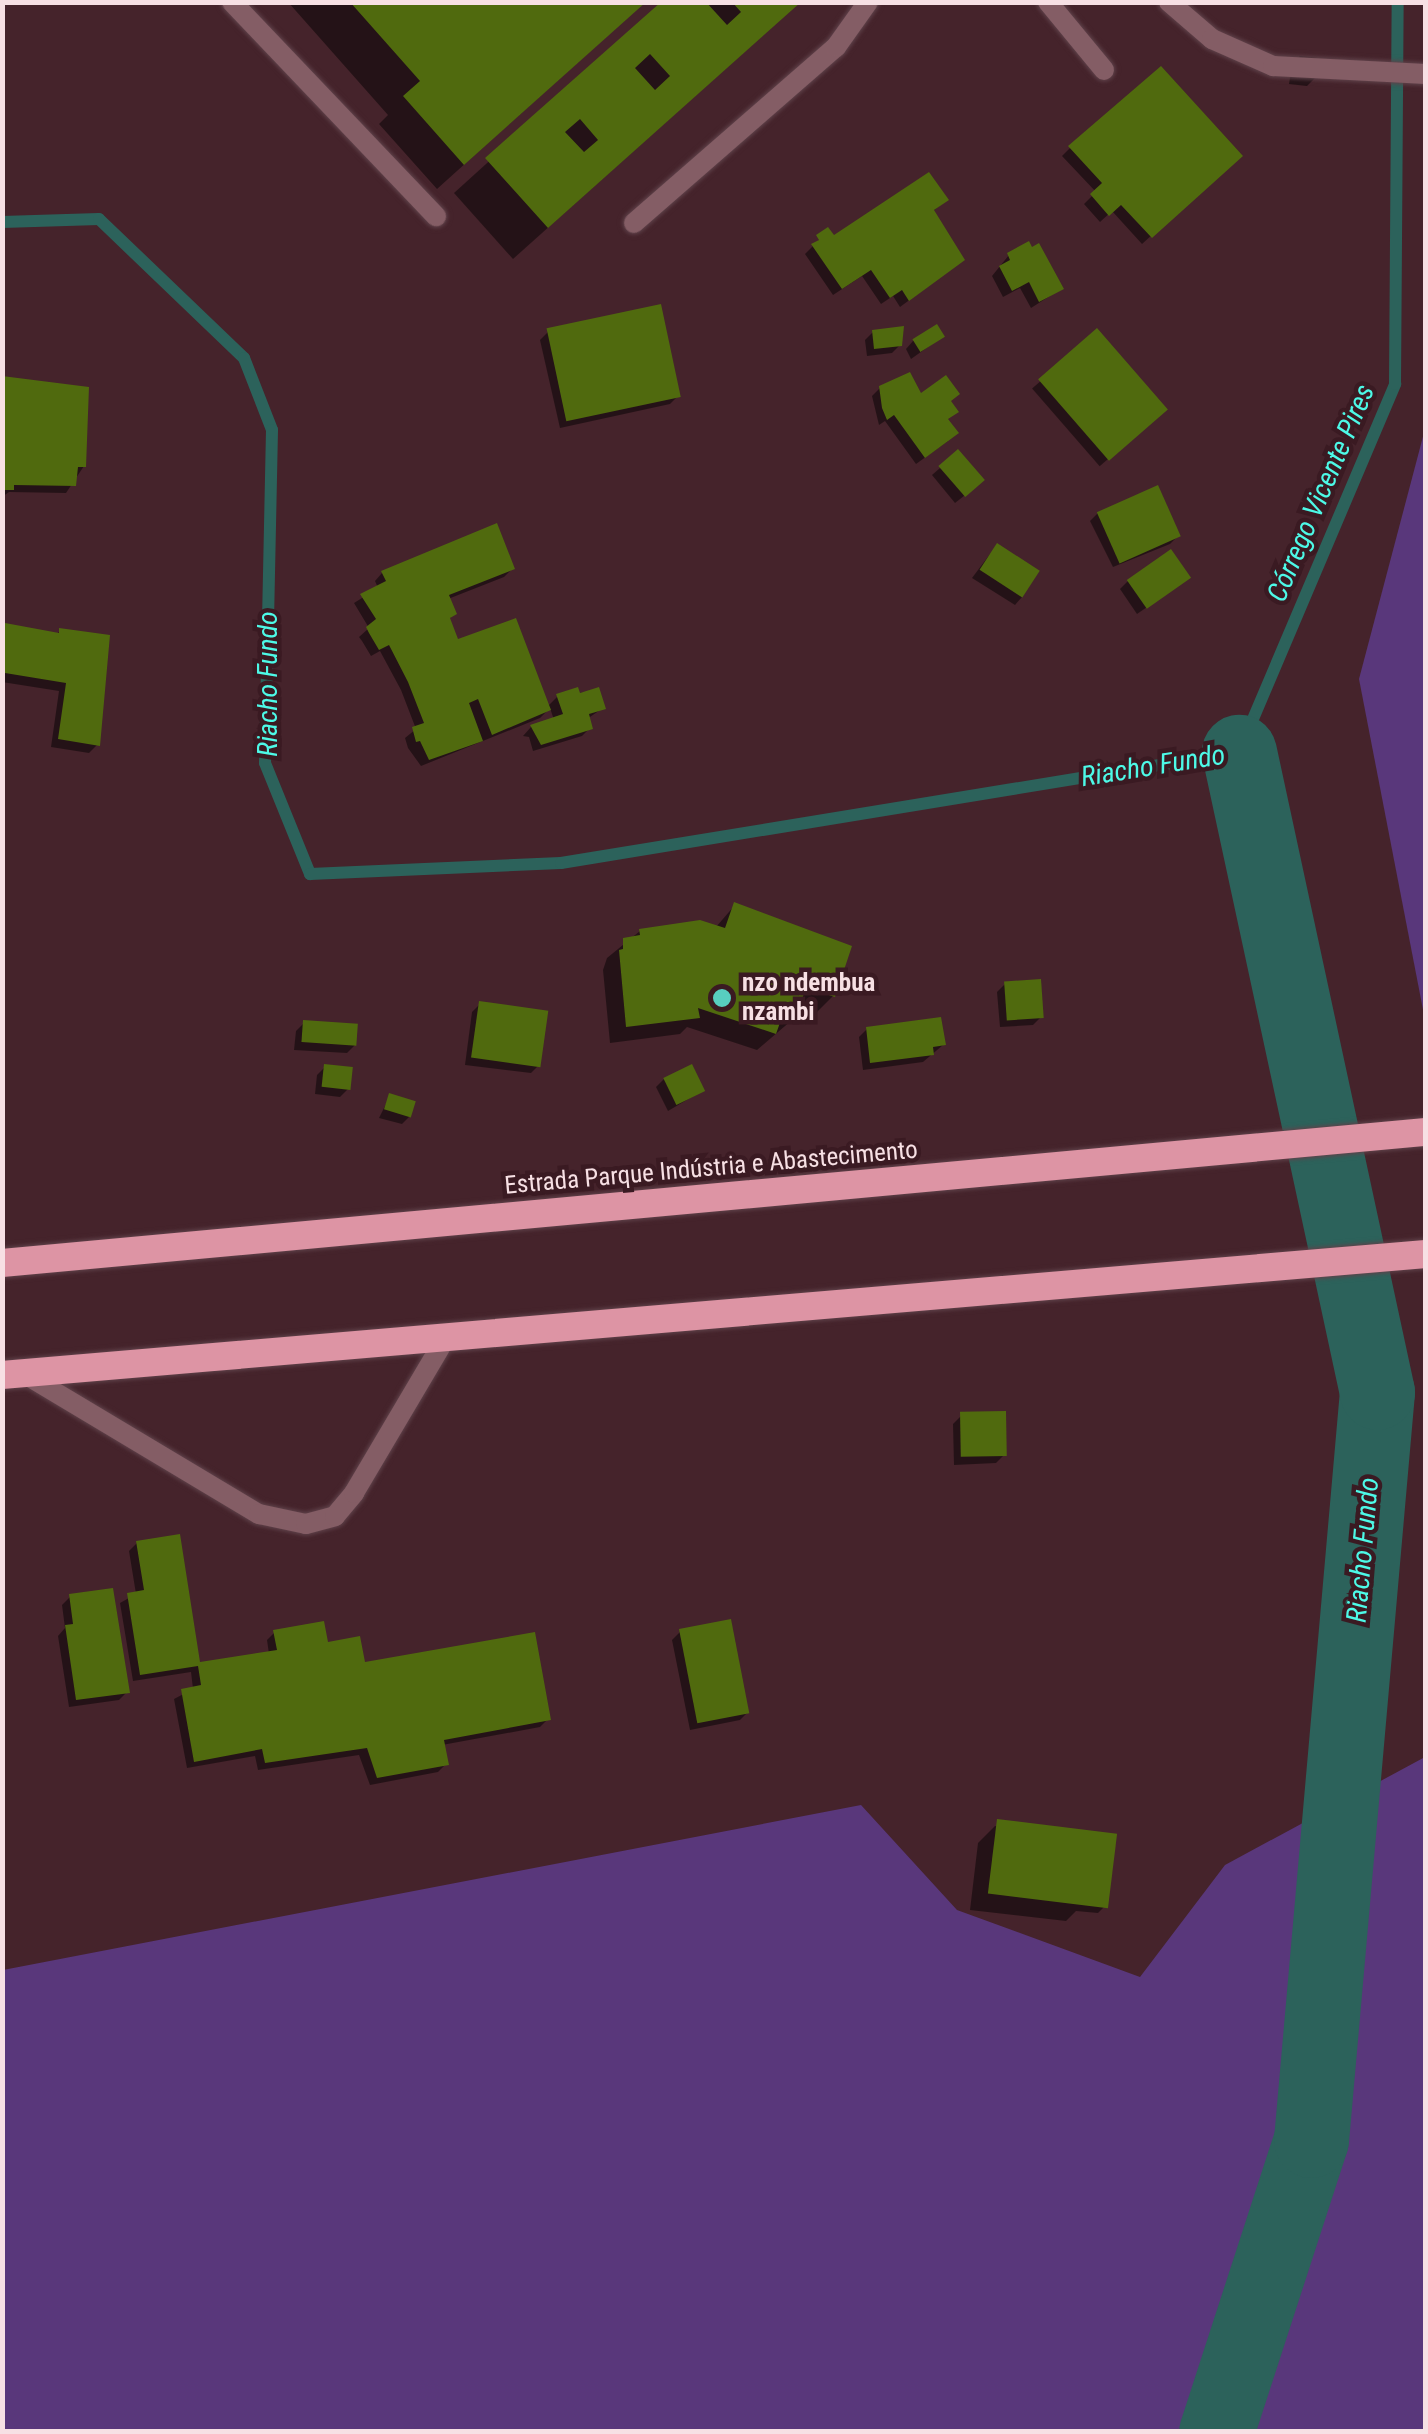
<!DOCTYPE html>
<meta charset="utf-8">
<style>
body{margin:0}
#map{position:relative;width:1428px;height:2434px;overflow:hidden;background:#45232b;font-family:"Roboto Condensed",sans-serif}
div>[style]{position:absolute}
.green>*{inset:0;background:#59377b}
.shadow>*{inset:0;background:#0007;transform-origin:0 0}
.stream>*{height:12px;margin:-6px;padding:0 6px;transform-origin:6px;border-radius:6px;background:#2c625b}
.river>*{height:75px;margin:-37.5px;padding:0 37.5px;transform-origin:37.5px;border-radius:37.5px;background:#2c625b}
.building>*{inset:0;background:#506a0e;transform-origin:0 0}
.roads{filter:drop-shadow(0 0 2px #5f424a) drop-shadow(0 0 2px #5f424a)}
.service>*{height:20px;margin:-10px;padding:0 10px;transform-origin:10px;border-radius:10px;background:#845d65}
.trunk>*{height:28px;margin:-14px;padding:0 14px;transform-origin:14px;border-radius:14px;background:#dd94a4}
.dots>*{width:28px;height:28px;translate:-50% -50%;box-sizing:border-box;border:5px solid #3a1a22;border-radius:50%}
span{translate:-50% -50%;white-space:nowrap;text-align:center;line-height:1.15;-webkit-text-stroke:9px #3a1a22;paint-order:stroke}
.poi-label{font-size:25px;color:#f7e0e4;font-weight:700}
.left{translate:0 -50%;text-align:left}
.street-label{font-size:25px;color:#f7e0e4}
.water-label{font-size:28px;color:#4df9e7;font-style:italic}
.frame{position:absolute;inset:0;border:5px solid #f7e0e4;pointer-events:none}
</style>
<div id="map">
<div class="green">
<i style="clip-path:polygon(1425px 429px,1426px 429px,1425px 1020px,1359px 679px)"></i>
<i style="clip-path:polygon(1425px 1757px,1425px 2431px,3px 2431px,3px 1970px,861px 1805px,957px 1910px,1140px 1977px,1225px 1865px)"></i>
</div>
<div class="shadow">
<i style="clip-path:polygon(288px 2px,645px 2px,437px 189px,379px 124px,388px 115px)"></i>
<i style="clip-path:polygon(665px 2px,800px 2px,513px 259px,454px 193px)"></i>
<i style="clip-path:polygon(1300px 56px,1317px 58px,1315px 78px,1307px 86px,1289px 84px,1292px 64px)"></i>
<i style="clip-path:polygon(1070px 148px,1239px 156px,1142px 244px,1112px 211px,1100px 222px,1084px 204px,1096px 192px,1062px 156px)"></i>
<i style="clip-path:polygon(946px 200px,932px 212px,954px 267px,900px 307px,893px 296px,881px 304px,862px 276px,833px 295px,805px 254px,828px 231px,833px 239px)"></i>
<i style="clip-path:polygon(1009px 255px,1061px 289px,1031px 308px,1020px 288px,1003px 297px,992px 276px)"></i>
<i style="clip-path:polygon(548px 332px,678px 396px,670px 404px,560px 428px,540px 340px)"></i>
<i style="clip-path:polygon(873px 332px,900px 345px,892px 353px,867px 356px,865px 340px)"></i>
<i style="left:1097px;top:332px;width:103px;height:86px;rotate:49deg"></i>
<i style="clip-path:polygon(942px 337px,911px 359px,906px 349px,913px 341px)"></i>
<i style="clip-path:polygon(2px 379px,84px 466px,66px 493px,9px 492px,2px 497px)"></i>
<i style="clip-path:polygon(880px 388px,948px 402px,948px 441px,916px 464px,885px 421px,879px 425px,872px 396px)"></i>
<i style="clip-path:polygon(940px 468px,974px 488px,955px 503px,932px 475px)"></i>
<i style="clip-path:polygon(1098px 513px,1178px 536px,1170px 544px,1113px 567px,1090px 521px)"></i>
<i style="clip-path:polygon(990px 554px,1022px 597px,1015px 605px,972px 578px)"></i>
<i style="clip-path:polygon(512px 569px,504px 577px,448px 599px,454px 614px,448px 620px,457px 642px,547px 707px,557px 697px,597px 690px,603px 708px,587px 719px,590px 728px,582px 736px,533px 751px,529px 737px,523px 736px,531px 727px,554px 720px,550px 708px,540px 718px,421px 766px,408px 748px,405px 738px,416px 729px,401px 690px,380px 651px,371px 656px,362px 641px,359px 637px,369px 628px,354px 603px,378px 588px,375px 581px,382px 573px)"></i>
<i style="clip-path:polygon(1128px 581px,1179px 585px,1137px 614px,1120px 589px)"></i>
<i style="clip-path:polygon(6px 625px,56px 635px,60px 631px,97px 745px,89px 753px,51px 747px,59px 691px,2px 682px)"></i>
<i style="clip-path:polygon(735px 905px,833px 996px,816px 1013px,796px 1007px,792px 1020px,757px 1050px,687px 1027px,680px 1034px,610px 1043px,603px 970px,607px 958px,640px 931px,716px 927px)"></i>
<i style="clip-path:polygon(1005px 984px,1041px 1017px,1033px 1025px,1000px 1027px,997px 992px)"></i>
<i style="clip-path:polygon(480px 1004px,539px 1065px,531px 1073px,465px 1065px,472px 1012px)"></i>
<i style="clip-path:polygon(304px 1023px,355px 1045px,347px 1053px,294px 1050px,296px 1031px)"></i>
<i style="clip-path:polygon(867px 1029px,943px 1045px,923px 1062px,863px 1070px,859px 1037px)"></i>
<i style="clip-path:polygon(325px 1067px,348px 1089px,340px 1097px,315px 1094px,317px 1075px)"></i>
<i style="clip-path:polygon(664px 1079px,702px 1091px,668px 1111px,656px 1087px)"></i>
<i style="clip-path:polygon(390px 1096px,410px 1116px,402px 1124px,379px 1118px)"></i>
<i style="clip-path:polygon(961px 1416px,1004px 1455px,996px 1463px,954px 1465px,953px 1424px)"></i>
<i style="clip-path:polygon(137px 1543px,198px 1665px,269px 1654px,267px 1640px,275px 1632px,326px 1645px,363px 1665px,548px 1719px,540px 1727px,442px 1745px,446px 1764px,438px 1772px,370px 1785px,359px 1755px,258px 1770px,255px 1756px,187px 1768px,174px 1699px,193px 1689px,191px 1672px,133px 1681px,120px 1603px,136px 1594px,129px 1551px)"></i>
<i style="clip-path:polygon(70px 1597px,127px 1692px,119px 1700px,69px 1707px,58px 1636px,65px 1628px,62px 1605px)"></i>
<i style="clip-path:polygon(680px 1632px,748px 1712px,740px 1720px,690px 1730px,672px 1640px)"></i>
<i style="clip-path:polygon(995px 1826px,1072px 1835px,1106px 1905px,1098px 1913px,1076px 1911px,1066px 1921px,970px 1910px,978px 1843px)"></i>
</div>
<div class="stream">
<i style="left:2px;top:222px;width:97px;rotate:-1.8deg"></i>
<i style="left:99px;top:219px;width:201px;rotate:43.8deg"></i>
<i style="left:244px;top:358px;width:77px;rotate:68.7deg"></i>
<i style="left:272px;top:430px;width:333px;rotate:91.2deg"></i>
<i style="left:265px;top:763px;width:120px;rotate:67.9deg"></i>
<i style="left:310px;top:874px;width:251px;rotate:-2.5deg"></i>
<i style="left:561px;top:863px;width:687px;rotate:-9.3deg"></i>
<i style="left:1239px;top:752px;width:400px;rotate:-67deg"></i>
<i style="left:1395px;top:384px;width:382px;rotate:-89.6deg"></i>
</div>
<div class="river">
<i style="left:1216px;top:2432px;width:307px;rotate:-72deg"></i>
<i style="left:1311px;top:2140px;width:751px;rotate:-84.96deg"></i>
<i style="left:1377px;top:1392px;width:655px;rotate:-102.17deg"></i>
</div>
<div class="building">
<i style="clip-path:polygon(350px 2px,646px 2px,464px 165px,403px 96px,420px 81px)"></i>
<i style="clip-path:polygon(evenodd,661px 2px,706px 2px,727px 25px,741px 12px,732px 2px,801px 2px,548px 228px,485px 158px,661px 2px,650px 54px,670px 76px,655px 90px,635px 68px,650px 54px,661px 2px,580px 119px,598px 140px,584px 152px,565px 132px,580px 119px)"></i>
<i style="clip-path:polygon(1161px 66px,1243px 156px,1152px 238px,1121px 205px,1109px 216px,1090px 194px,1102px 183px,1068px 146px)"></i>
<i style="clip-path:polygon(929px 172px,949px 200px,934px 210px,965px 260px,909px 301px,902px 290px,890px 298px,871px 270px,842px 289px,811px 244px,819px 240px,816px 235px,828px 227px,834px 235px)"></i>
<i style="clip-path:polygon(1029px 241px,1032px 247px,1039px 243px,1064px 289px,1039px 302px,1029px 282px,1012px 291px,999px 266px,1010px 260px,1007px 253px)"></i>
<i style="left:661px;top:304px;width:95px;height:117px;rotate:78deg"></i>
<i style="left:937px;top:324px;width:15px;height:29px;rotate:58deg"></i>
<i style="clip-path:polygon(904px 326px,902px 346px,874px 349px,872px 330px)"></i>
<i style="left:1097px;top:328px;width:108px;height:78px;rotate:49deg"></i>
<i style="clip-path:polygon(910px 372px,921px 393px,946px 375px,960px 394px,951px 401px,959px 412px,948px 419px,959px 433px,925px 458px,894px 415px,887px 420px,882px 408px,879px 386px)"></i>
<i style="clip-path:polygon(2px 376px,89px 387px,86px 467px,78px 467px,76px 486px,14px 485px,14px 490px,2px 490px)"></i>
<i style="left:958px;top:449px;width:41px;height:26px;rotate:49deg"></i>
<i style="left:1158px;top:485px;width:56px;height:67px;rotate:66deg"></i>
<i style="clip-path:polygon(497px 523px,515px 569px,449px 595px,457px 614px,450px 618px,458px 639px,516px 618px,551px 710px,492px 735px,478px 699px,469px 703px,483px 741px,429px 760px,420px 741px,416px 742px,412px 727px,424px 723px,408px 682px,389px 645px,379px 650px,369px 633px,366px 627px,376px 619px,360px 594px,386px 581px,381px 571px)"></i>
<i style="left:997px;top:543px;width:51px;height:32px;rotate:33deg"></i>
<i style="left:1171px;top:549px;width:35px;height:54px;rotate:55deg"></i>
<i style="clip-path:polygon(5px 623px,59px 633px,59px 628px,110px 635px,100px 746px,58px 739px,66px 683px,5px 673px)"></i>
<i style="clip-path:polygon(578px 687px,580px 693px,599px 687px,606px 709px,589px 714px,593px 729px,541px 745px,530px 725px,563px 714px,556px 694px)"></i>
<i style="clip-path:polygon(734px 902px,852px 946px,835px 997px,806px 988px,794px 1021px,782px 1017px,776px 1034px,698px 1008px,700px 1018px,626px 1027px,619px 950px,623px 949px,623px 938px,640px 935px,639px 929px,700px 920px,725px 928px)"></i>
<i style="left:1041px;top:979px;width:39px;height:37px;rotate:86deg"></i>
<i style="left:479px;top:1001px;width:70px;height:57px;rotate:8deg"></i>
<i style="clip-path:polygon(941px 1017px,946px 1045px,933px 1047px,934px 1055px,870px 1063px,866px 1027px)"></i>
<i style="left:303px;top:1020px;width:55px;height:22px;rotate:4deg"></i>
<i style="left:324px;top:1064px;width:29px;height:23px;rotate:6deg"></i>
<i style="left:692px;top:1064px;width:30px;height:32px;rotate:64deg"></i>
<i style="left:389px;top:1093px;width:28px;height:17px;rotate:17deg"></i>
<i style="left:1006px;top:1411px;width:45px;height:46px;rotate:89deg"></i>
<i style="clip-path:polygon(180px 1534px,200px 1662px,277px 1650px,273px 1630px,324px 1621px,328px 1642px,360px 1636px,365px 1662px,535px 1632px,551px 1720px,444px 1740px,449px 1765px,377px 1778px,367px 1748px,265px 1763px,262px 1749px,194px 1762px,181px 1689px,201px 1685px,198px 1666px,140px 1675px,127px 1593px,144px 1590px,136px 1541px)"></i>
<i style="clip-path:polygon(113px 1588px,130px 1693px,76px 1700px,65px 1625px,73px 1624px,69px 1594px)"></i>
<i style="left:731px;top:1619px;width:96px;height:53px;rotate:79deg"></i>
<i style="left:997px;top:1819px;width:121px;height:75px;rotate:7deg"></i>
</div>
<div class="roads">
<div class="service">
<i style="left:232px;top:2px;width:296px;rotate:46.4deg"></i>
<i style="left:1048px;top:2px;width:88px;rotate:50.5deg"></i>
<i style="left:1169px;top:2px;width:57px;rotate:40.7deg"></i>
<i style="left:1212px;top:39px;width:67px;rotate:23.9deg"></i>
<i style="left:1273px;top:66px;width:153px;rotate:3deg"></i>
<i style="left:634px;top:223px;width:268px;rotate:-41.1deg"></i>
<i style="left:836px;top:47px;width:55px;rotate:-54.6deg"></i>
<i style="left:23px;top:1373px;width:275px;rotate:30.9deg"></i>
<i style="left:259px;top:1514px;width:48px;rotate:12deg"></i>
<i style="left:306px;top:1524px;width:30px;rotate:-15deg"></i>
<i style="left:335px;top:1516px;width:30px;rotate:-50deg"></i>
<i style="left:354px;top:1493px;width:179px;rotate:-59.4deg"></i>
</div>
<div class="trunk">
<i style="left:2px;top:1263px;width:1430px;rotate:-5.26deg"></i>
<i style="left:2px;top:1375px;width:1429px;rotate:-4.86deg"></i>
</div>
</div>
<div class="dots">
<i style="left:722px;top:998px;background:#58cec0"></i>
</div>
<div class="poi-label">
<span class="left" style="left:742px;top:998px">nzo ndembua<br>nzambi</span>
</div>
<div class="street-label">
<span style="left:711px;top:1168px;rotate:-5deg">Estrada Parque Indústria e Abastecimento</span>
</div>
<div class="water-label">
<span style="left:1321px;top:493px;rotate:-67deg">Córrego Vicente Pires</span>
<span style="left:268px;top:684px;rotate:-90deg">Riacho Fundo</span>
<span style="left:1153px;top:766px;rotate:-9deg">Riacho Fundo</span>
<span style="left:1363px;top:1550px;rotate:-85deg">Riacho Fundo</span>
</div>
<div class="frame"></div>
</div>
